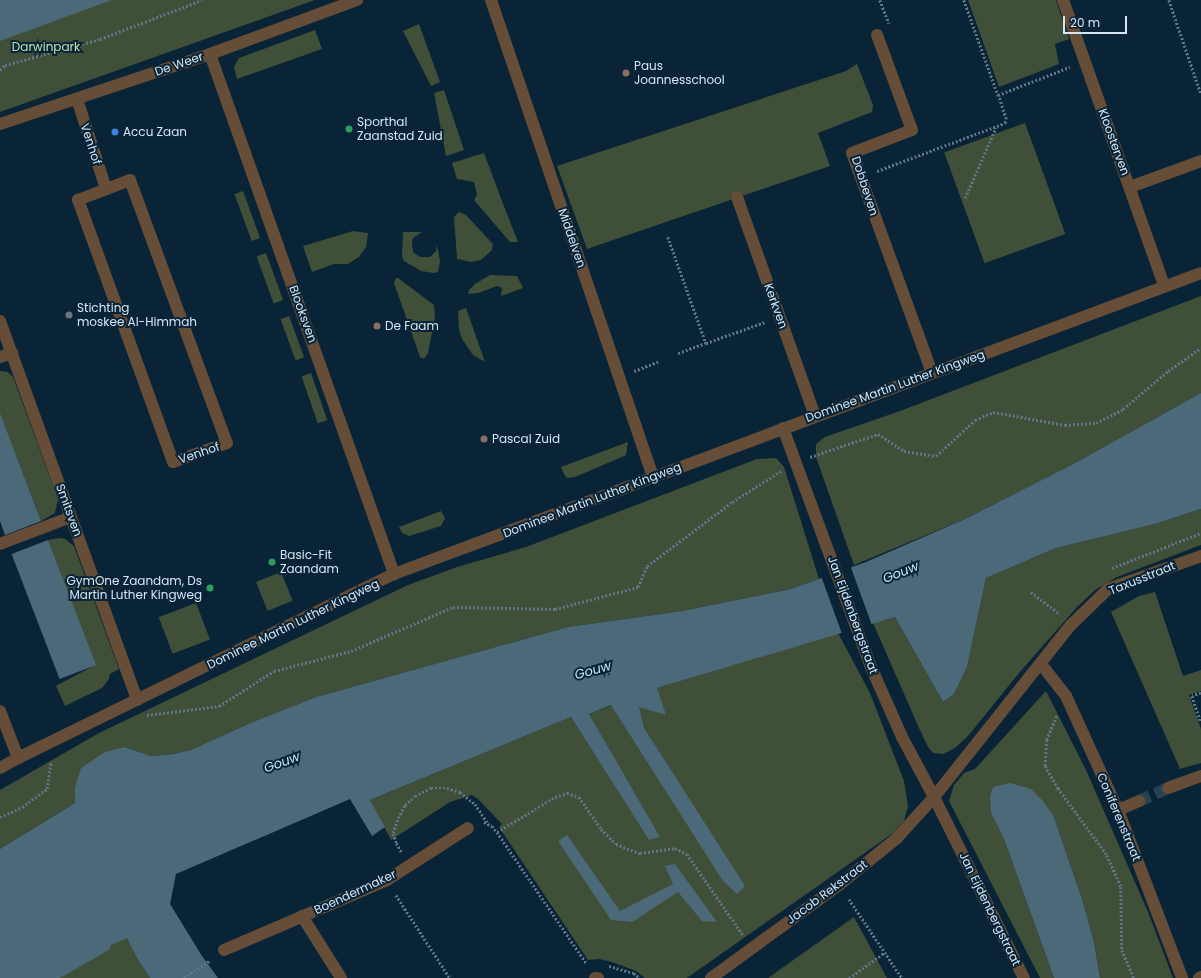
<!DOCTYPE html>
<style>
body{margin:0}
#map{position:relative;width:1201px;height:978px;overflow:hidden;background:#092437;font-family:Poppins,sans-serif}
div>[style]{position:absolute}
.green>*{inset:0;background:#3f4f38;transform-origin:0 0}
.water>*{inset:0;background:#4c697a;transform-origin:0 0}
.pier>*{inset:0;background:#092437;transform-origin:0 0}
.minor-tunnel>*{height:12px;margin-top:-6px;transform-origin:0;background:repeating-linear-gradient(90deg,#284153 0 12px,transparent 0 18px)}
.path>*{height:2.5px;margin-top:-1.25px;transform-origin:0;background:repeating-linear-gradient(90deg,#5f7686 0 2px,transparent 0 4px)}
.minor>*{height:12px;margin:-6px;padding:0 6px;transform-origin:6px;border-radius:6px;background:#654d37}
.dots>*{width:11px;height:11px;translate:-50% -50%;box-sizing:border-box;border:2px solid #092437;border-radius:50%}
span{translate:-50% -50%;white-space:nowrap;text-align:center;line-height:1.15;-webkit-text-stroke:4px #092437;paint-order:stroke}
.park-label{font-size:12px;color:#bfe2b2}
.street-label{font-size:12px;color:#d5e5f2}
.poi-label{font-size:12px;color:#d5e5f2}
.left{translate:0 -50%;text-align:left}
.right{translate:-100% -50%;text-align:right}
.water-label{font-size:13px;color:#c4e6f9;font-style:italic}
.scale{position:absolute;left:1063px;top:16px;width:64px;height:18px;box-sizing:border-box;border:2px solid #d5e5f2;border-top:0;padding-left:5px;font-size:12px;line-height:14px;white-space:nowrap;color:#d5e5f2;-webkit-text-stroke:3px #092437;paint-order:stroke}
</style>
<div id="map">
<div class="green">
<i style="clip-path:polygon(0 0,315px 0,0 112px)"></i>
<i style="clip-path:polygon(968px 0,1056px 0,1069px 39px,1055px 44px,1059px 64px,999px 87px)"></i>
<i style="clip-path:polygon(419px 24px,440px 82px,431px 86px,403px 31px)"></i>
<i style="clip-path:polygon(315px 30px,322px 49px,237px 79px,234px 67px,239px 58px)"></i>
<i style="clip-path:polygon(857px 64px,873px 105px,872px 112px,818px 133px,830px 166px,587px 249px,557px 166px,846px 71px)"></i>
<i style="clip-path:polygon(444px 90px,464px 150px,446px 156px,434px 93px)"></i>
<i style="left:1025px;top:123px;width:118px;height:86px;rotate:70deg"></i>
<i style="clip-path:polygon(484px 153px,502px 201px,518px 242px,510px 242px,474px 200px,477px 195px,474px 182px,457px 179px,452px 163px)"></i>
<i style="left:243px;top:191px;width:50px;height:9px;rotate:70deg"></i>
<i style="clip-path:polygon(459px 212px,466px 215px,493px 244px,492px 250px,481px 260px,471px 262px,457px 259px,454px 217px)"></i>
<i style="clip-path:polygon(353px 231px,368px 233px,366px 247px,359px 257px,348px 264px,334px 264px,312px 272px,303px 246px)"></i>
<i style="clip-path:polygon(403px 232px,422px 232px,413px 238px,412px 243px,413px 252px,420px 257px,430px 257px,436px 251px,437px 245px,440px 261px,438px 272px,434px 273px,421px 271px,404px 261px,402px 256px)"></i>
<i style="left:266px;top:253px;width:50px;height:10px;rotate:70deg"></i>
<i style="clip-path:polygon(490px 275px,517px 276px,523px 288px,501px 296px,502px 288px,497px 286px,478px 293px,468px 294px,469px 290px,475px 284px)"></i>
<i style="clip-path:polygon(396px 278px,398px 278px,434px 305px,435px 316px,428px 353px,424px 359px,420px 357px,394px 283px)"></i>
<i style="clip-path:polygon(1201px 296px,1201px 393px,1075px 463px,965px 519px,854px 565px,816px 457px,816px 444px,825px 437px,900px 411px)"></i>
<i style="clip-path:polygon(466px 308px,485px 362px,473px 355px,462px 339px,459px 330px,458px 311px)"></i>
<i style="left:289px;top:316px;width:44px;height:9px;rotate:70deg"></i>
<i style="clip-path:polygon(0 371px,8px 372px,13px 377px,58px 499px,55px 513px,41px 521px,0 414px)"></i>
<i style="left:311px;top:373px;width:50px;height:10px;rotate:71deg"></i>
<i style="clip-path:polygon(628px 442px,626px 455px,622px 457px,575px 477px,568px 478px,565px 476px,561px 467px)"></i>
<i style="clip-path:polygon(776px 458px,784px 467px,819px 579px,791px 589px,682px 611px,568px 627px,316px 697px,248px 724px,191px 750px,174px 754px,151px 756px,125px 747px,75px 787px,75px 803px,0 849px,0 790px,99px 733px,408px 585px,457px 567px,526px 547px,757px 459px)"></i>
<i style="clip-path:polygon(1201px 509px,1201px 545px,1117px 577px,1095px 590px,1077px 607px,1019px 673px,968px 736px,955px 748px,943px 754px,933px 753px,928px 747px,919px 728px,873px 623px,895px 617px,943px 702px,954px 694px,967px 667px,986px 578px,1056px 548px,1155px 524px)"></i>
<i style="clip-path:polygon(441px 511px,445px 518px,441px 526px,409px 536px,402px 533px,399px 527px)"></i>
<i style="clip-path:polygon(59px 538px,65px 539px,74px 546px,119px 669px,110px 674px,109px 679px,102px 688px,65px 706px,56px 686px,95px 665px,48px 540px)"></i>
<i style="left:281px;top:572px;width:31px;height:27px;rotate:68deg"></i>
<i style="clip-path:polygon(1155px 592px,1183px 676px,1201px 670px,1201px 691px,1189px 695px,1201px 729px,1201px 763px,1180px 769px,1111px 612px,1139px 596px)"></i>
<i style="left:196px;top:603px;width:39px;height:40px;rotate:69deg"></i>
<i style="clip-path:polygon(838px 633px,870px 693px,904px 781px,908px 806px,904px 821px,893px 833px,687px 978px,645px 978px,636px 971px,612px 962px,599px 959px,588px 960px,499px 827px,502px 824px,478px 799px,472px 795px,450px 802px,391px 840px,370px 800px,571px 717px,649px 839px,609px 749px,589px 714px,657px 688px)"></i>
<i style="clip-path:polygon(1046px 691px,1086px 770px,1148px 912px,1173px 978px,1100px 978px,1094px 942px,1083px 902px,1054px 817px,991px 813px,1004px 839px,1054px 978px,1040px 978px,949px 801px,954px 785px,964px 773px,975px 769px)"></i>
<i style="clip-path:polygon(854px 917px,887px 978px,768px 978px)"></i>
<i style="clip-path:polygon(127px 937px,138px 960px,150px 978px,60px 978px,111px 945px)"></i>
</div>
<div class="water">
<i style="clip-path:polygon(0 0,112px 0,0 41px)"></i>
<i style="clip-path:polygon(1201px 393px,1201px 509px,1155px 524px,1056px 548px,986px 578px,967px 667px,954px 694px,943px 702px,895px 617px,657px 688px,666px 715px,639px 707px,644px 728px,745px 886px,737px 894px,723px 881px,611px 705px,589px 714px,660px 837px,649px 840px,571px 717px,370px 800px,385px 827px,372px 836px,350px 799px,176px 874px,170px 904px,202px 956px,218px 978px,150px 978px,138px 960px,127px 938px,111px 945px,109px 950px,60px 978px,0 978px,0 849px,75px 803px,75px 787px,81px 768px,105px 752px,125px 747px,151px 756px,174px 754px,191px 750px,248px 724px,316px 697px,568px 627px,682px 611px,791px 589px,866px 562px,965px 519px,1075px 463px)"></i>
<i style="clip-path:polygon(0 413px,41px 521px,5px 535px,0 521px)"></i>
<i style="left:48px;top:540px;width:134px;height:39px;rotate:69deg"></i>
<i style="clip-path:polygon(1010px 783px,1031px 789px,1043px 801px,1054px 817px,1083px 902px,1094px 942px,1100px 978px,1054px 978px,1004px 839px,991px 813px,990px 796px,993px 787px)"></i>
<i style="clip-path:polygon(567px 835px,620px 911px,673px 884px,665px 866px,675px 864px,717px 922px,702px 921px,678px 892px,632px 922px,611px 920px,558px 841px)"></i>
</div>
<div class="pier">
<i style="left:850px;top:565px;width:65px;height:31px;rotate:70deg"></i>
</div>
<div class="minor-tunnel">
<i style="left:1139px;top:801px;width:32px;rotate:-24deg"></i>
</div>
<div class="path">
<i style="left:880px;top:0;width:25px;rotate:69deg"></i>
<i style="left:964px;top:0;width:101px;rotate:70.3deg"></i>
<i style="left:1169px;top:0;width:99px;rotate:71.2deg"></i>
<i style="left:0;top:70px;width:7px;rotate:-45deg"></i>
<i style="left:5px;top:65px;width:98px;rotate:-15.3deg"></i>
<i style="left:100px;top:39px;width:109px;rotate:-20.9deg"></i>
<i style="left:877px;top:171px;width:137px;rotate:-20.6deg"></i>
<i style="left:1005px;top:123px;width:4px;rotate:-76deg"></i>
<i style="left:1006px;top:119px;width:25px;rotate:-108deg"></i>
<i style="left:998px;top:95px;width:77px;rotate:-21.3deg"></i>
<i style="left:965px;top:198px;width:77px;rotate:-66.4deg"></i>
<i style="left:668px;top:237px;width:113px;rotate:70.3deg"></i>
<i style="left:706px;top:343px;width:63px;rotate:-19.6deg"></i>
<i style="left:678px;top:353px;width:30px;rotate:-20deg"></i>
<i style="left:634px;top:371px;width:26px;rotate:-21deg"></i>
<i style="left:810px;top:457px;width:72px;rotate:-18.7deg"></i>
<i style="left:878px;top:434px;width:31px;rotate:33deg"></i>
<i style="left:904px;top:451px;width:32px;rotate:9deg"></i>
<i style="left:936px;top:456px;width:53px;rotate:-42.7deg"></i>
<i style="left:975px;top:420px;width:20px;rotate:-24deg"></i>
<i style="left:993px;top:412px;width:73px;rotate:10.2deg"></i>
<i style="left:1065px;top:425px;width:31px;rotate:-4deg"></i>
<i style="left:1096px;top:423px;width:30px;rotate:-27deg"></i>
<i style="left:1123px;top:409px;width:59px;rotate:-40.2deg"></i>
<i style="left:1168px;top:371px;width:40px;rotate:-34.9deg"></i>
<i style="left:1112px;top:568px;width:96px;rotate:-21.5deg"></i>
<i style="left:1031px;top:592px;width:36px;rotate:37deg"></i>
<i style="left:1201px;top:693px;width:9px;rotate:162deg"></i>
<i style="left:1192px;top:696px;width:28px;rotate:71deg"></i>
<i style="left:147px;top:715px;width:73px;rotate:-7.1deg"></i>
<i style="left:219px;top:706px;width:65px;rotate:-32.5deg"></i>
<i style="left:274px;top:671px;width:80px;rotate:-14.6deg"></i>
<i style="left:351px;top:651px;width:111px;rotate:-23.3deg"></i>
<i style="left:453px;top:607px;width:102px;rotate:1.1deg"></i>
<i style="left:555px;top:609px;width:86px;rotate:-14.8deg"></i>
<i style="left:638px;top:587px;width:23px;rotate:-67deg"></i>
<i style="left:647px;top:566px;width:106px;rotate:-37deg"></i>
<i style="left:732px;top:502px;width:58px;rotate:-32.3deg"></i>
<i style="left:1057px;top:716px;width:26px;rotate:113deg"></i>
<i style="left:1047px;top:740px;width:26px;rotate:94deg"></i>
<i style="left:1045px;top:766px;width:26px;rotate:59deg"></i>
<i style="left:1058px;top:788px;width:83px;rotate:53.8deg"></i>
<i style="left:1107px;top:855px;width:35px;rotate:66deg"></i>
<i style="left:1121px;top:887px;width:63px;rotate:89.1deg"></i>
<i style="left:1122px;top:950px;width:30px;rotate:67deg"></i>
<i style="left:0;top:817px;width:24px;rotate:-24deg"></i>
<i style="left:22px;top:807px;width:31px;rotate:-36deg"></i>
<i style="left:47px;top:789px;width:28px;rotate:-82deg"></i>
<i style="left:484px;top:822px;width:9px;rotate:27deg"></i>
<i style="left:492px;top:826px;width:8px;rotate:50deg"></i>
<i style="left:497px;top:832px;width:160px;rotate:55.7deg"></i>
<i style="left:497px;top:832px;width:68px;rotate:-31.1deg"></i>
<i style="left:555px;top:797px;width:13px;rotate:-18deg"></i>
<i style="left:567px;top:793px;width:13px;rotate:18deg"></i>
<i style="left:579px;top:797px;width:39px;rotate:55deg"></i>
<i style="left:601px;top:829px;width:21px;rotate:45deg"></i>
<i style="left:616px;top:844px;width:26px;rotate:21deg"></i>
<i style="left:640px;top:853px;width:35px;rotate:-8deg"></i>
<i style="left:675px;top:848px;width:13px;rotate:27deg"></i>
<i style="left:687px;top:854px;width:98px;rotate:55.3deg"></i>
<i style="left:401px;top:852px;width:10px;rotate:-119deg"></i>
<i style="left:396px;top:843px;width:10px;rotate:-107deg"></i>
<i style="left:393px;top:833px;width:16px;rotate:-72deg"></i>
<i style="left:398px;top:818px;width:15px;rotate:-62deg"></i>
<i style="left:405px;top:805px;width:13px;rotate:-42deg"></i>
<i style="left:415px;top:796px;width:18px;rotate:-27deg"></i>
<i style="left:431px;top:788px;width:16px"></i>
<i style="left:447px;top:788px;width:14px;rotate:17deg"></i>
<i style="left:460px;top:792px;width:19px;rotate:39deg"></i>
<i style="left:475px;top:804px;width:22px;rotate:56deg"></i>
<i style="left:396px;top:895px;width:99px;rotate:57deg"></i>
<i style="left:849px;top:899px;width:95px;rotate:56.1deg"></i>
<i style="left:609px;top:966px;width:26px;rotate:16deg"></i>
<i style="left:634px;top:973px;width:8px;rotate:40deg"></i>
<i style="left:184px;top:978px;width:32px;rotate:-34deg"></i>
<i style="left:849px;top:978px;width:44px;rotate:-35.8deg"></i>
</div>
<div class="minor">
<i style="left:491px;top:0;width:504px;rotate:71.24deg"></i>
<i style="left:1063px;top:0;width:302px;rotate:70.5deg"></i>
<i style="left:877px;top:35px;width:101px;rotate:69.8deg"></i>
<i style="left:912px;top:130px;width:64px;rotate:159deg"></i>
<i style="left:852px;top:153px;width:234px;rotate:70deg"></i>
<i style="left:210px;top:54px;width:552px;rotate:70.51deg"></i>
<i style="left:77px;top:99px;width:95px;rotate:72.1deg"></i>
<i style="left:0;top:124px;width:221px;rotate:-18.4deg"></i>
<i style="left:210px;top:54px;width:157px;rotate:-20.2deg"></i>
<i style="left:130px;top:180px;width:280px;rotate:69.8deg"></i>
<i style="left:227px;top:443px;width:57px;rotate:160.6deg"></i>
<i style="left:173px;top:462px;width:279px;rotate:-109.9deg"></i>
<i style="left:78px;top:200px;width:56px;rotate:-21deg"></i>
<i style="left:1130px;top:187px;width:76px;rotate:-20.1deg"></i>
<i style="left:737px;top:197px;width:232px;rotate:70.4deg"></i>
<i style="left:0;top:321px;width:403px;rotate:70.1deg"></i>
<i style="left:0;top:357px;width:13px;rotate:-18deg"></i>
<i style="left:783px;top:428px;width:255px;rotate:69.8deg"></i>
<i style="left:871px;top:667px;width:77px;rotate:66.1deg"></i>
<i style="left:902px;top:737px;width:68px;rotate:61.9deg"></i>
<i style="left:934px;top:797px;width:202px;rotate:63.6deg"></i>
<i style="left:0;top:544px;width:76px;rotate:-20.8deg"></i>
<i style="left:1041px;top:664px;width:41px;rotate:52deg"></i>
<i style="left:1066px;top:696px;width:125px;rotate:65.5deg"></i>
<i style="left:1118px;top:810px;width:180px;rotate:69.1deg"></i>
<i style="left:0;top:711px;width:50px;rotate:69deg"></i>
<i style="left:0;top:768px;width:21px;rotate:-29deg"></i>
<i style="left:18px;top:758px;width:419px;rotate:-26.1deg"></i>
<i style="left:394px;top:574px;width:861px;rotate:-20.45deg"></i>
<i style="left:1168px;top:788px;width:35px;rotate:-20deg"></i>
<i style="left:1118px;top:810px;width:23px;rotate:-23deg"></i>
<i style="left:302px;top:916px;width:73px;rotate:57.8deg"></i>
<i style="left:224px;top:950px;width:177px;rotate:-23.2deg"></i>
<i style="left:387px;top:880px;width:96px;rotate:-32.7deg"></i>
<i style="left:595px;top:978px;width:3px"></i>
<i style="left:711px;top:978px;width:158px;rotate:-36deg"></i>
<i style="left:839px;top:885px;width:75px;rotate:-39deg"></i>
<i style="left:897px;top:838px;width:55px;rotate:-47.9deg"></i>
<i style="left:934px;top:797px;width:220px;rotate:-51.5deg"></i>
<i style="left:1071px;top:625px;width:52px;rotate:-44.2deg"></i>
<i style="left:1108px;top:589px;width:99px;rotate:-19.5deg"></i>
<i style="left:1199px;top:978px;width:2px;rotate:-27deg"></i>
</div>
<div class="dots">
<i style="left:626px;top:73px;background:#8d6e63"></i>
<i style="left:349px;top:129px;background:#2e9e5b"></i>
<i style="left:115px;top:132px;background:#3f7fe0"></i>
<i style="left:69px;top:315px;background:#6b7280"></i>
<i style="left:377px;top:326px;background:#8d6e63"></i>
<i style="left:484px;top:439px;background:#8d6e63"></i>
<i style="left:272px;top:562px;background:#2e9e5b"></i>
<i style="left:210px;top:588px;background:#2e9e5b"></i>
</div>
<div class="park-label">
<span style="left:46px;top:47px">Darwinpark</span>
</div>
<div class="street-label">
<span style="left:179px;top:64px;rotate:-19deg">De Weer</span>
<span style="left:1114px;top:142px;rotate:70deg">Kloosterven</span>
<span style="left:91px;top:144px;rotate:72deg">Venhof</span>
<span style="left:865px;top:186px;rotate:72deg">Dobbeven</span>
<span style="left:572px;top:238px;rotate:71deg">Middelven</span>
<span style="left:776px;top:306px;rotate:70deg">Kerkven</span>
<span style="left:303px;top:314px;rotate:70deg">Blooksven</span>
<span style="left:895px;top:386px;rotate:-20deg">Dominee Martin Luther Kingweg</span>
<span style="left:199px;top:453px;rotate:-19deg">Venhof</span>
<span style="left:592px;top:500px;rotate:-21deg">Dominee Martin Luther Kingweg</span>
<span style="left:69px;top:510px;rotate:70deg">Smitsven</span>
<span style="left:1142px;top:578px;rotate:-22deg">Taxusstraat</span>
<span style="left:853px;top:615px;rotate:70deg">Jan Eijdenbergstraat</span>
<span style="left:293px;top:624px;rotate:-26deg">Dominee Martin Luther Kingweg</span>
<span style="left:1119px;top:817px;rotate:67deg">Coniferenstraat</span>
<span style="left:355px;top:892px;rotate:-25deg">Boendermaker</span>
<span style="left:827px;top:892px;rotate:-37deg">Jacob Rekstraat</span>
<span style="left:990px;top:909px;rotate:64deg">Jan Eijdenbergstraat</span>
</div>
<div class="poi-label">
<span class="left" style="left:634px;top:73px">Paus<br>Joannesschool</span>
<span class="left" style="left:357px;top:129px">Sporthal<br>Zaanstad Zuid</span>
<span class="left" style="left:123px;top:132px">Accu Zaan</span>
<span class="left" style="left:77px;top:315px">Stichting<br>moskee Al-Himmah</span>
<span class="left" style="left:385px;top:326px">De Faam</span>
<span class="left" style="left:492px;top:439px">Pascal Zuid</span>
<span class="left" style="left:280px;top:562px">Basic-Fit<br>Zaandam</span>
<span class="right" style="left:202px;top:588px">GymOne Zaandam, Ds<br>Martin Luther Kingweg</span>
</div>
<div class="water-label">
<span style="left:901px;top:573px;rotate:-22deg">Gouw</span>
<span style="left:593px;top:671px;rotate:-16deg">Gouw</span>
<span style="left:282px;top:763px;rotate:-20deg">Gouw</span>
</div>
<div class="scale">20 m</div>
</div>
